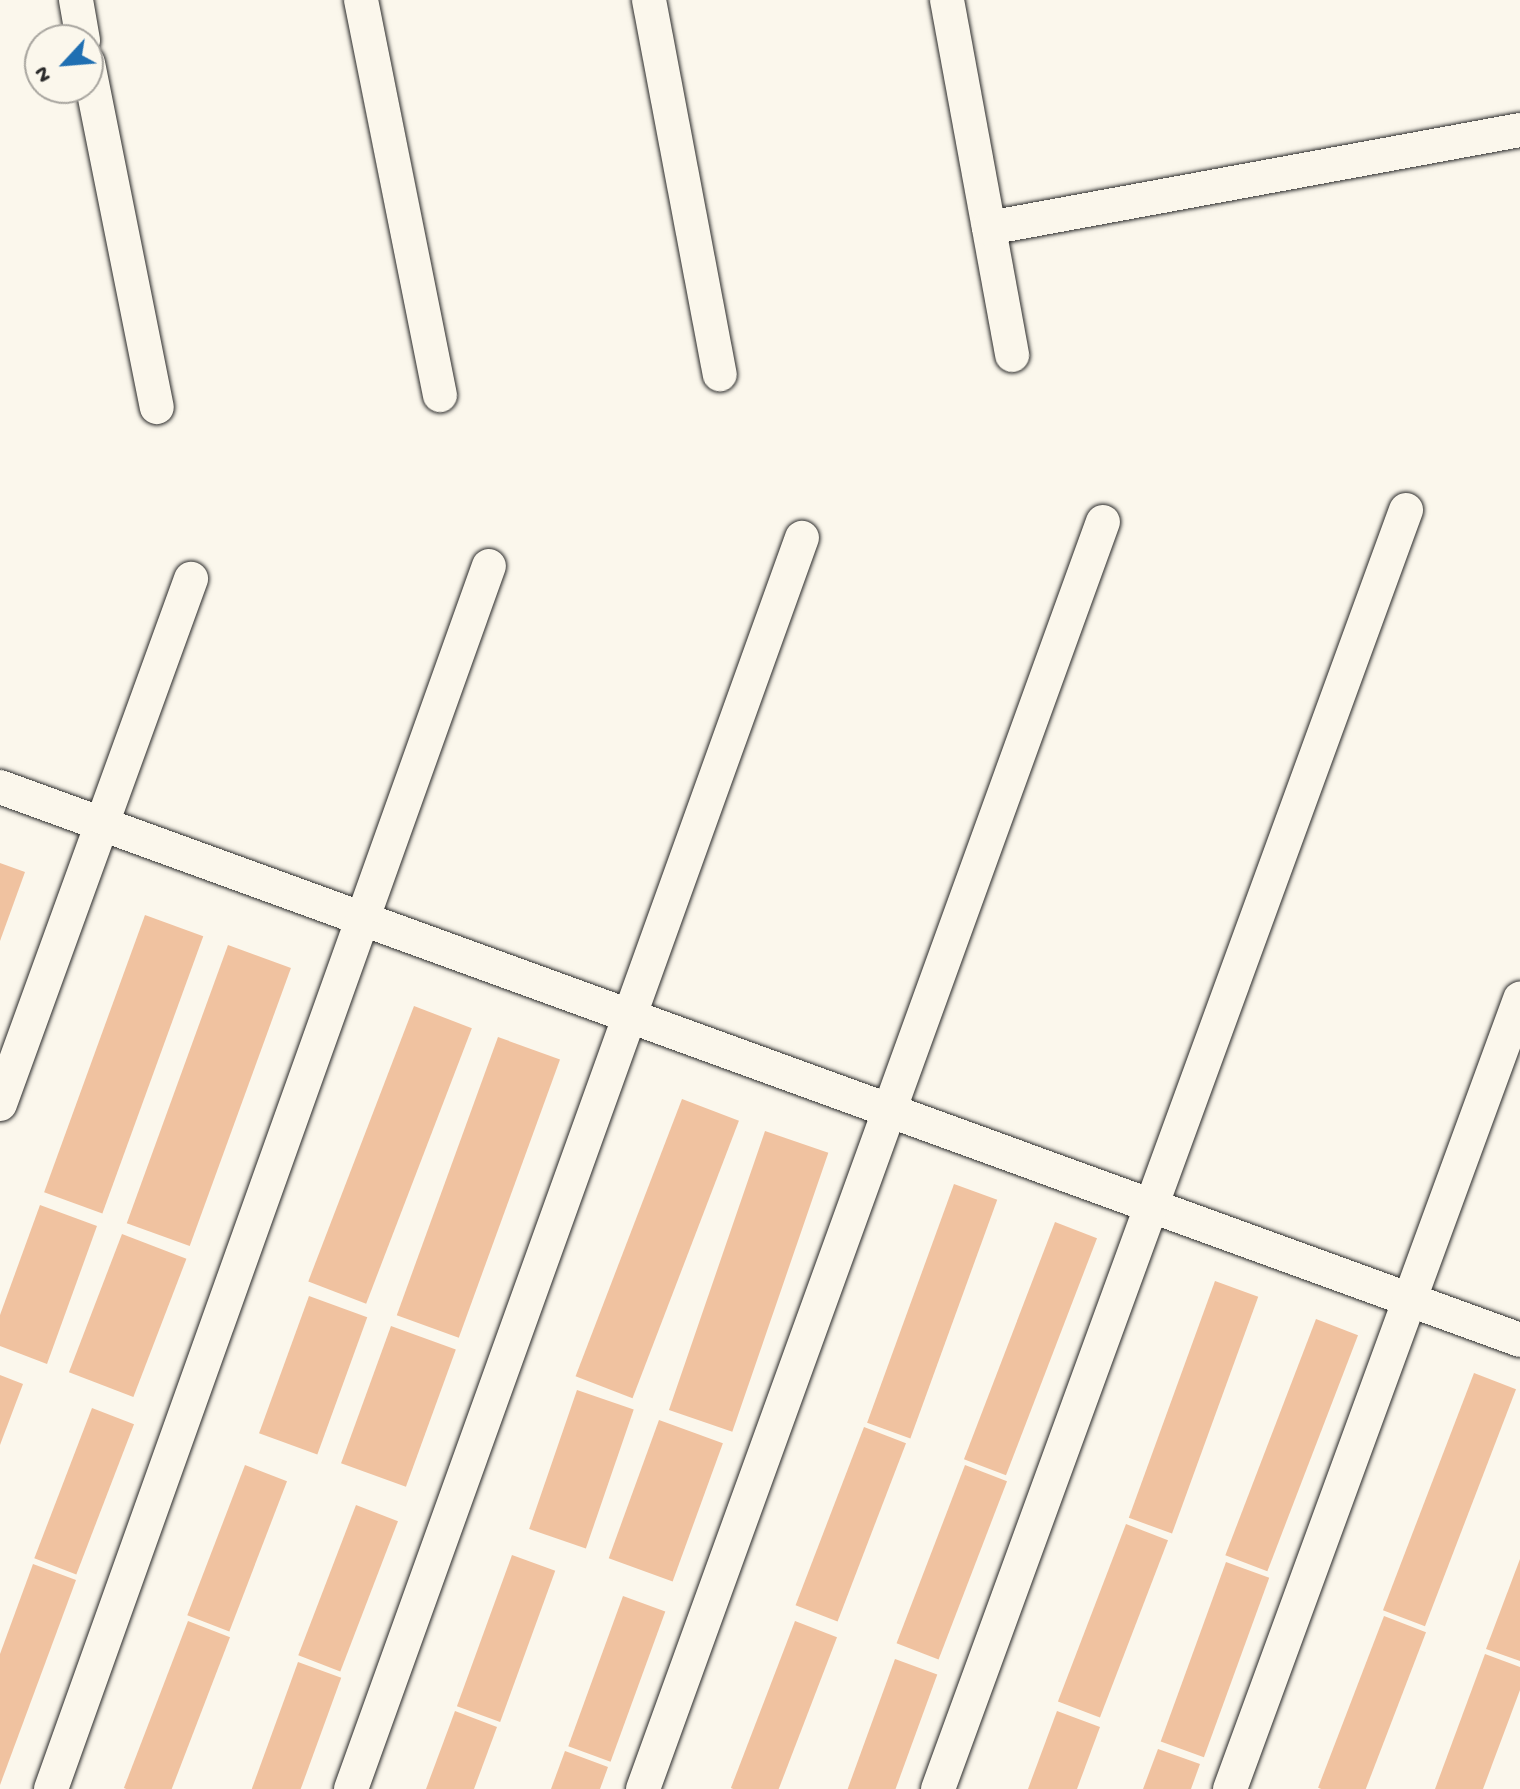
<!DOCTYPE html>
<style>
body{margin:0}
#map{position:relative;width:1520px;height:1789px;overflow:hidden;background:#fbf7ec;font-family:"Gochi Hand",sans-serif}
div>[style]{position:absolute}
.building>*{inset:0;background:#f0c2a0;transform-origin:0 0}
.roads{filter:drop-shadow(0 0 2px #2b2b2b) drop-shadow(0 0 2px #2b2b2b)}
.minor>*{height:34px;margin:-17px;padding:0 17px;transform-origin:17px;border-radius:17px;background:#fbf7ec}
span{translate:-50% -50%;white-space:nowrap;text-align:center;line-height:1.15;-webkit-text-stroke:6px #fbf7ec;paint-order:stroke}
.north{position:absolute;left:24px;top:24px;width:80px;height:80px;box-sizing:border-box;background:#fbf7ec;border:2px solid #a8a59f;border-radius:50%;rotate:244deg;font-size:22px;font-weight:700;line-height:32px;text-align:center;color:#2b2b2b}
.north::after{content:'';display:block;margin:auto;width:28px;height:36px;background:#1f6fb2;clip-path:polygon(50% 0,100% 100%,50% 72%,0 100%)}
</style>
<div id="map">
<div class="building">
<i style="clip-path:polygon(0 863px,25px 872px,0 941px)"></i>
<i style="left:145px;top:915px;width:62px;height:295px;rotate:20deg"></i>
<i style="left:228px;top:945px;width:67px;height:296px;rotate:20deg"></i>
<i style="left:414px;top:1006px;width:62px;height:295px;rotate:21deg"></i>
<i style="left:498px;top:1037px;width:66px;height:296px;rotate:20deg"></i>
<i style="left:682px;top:1099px;width:61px;height:297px;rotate:21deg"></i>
<i style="left:765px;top:1131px;width:67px;height:295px;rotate:19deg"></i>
<i style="left:954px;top:1184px;width:46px;height:254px;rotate:20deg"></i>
<i style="clip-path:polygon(40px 1205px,97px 1226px,47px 1364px,0 1346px,0 1315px)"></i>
<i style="left:1055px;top:1222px;width:45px;height:254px;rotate:21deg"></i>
<i style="left:122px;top:1234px;width:69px;height:148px;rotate:21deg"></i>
<i style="left:1215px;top:1281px;width:46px;height:252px;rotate:20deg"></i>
<i style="left:309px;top:1296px;width:62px;height:146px;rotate:20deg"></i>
<i style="left:1316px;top:1319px;width:45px;height:253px;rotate:21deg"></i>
<i style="left:391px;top:1326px;width:69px;height:146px;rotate:20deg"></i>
<i style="left:1474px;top:1373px;width:45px;height:254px;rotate:21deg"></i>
<i style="clip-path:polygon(0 1375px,23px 1384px,0 1445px)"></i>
<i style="left:577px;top:1390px;width:60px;height:147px;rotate:19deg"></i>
<i style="left:92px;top:1408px;width:45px;height:161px;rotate:21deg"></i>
<i style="left:659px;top:1420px;width:68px;height:147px;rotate:20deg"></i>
<i style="left:864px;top:1427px;width:45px;height:191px;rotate:21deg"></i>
<i style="left:245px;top:1465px;width:45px;height:161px;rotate:21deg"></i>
<i style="left:965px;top:1465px;width:45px;height:191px;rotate:21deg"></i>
<i style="left:356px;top:1505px;width:45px;height:161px;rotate:21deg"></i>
<i style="left:1126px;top:1524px;width:45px;height:190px;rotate:21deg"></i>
<i style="left:512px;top:1555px;width:46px;height:161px;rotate:20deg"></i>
<i style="clip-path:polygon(1520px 1559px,1520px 1661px,1486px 1649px)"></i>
<i style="left:1226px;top:1562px;width:46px;height:191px;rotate:20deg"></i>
<i style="clip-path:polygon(33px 1564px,76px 1580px,0 1785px,0 1654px)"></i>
<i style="left:623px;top:1596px;width:45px;height:160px;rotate:20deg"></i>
<i style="left:1384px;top:1616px;width:45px;height:184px;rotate:21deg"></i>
<i style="left:188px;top:1621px;width:45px;height:179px;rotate:21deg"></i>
<i style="left:795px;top:1621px;width:45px;height:179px;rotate:21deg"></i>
<i style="clip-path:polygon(1485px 1654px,1520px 1667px,1520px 1690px,1483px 1789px,1435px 1789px)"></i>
<i style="left:895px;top:1659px;width:45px;height:139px;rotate:20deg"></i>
<i style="left:298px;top:1662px;width:46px;height:135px;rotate:20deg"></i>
<i style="clip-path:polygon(455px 1711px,497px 1727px,474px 1789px,426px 1789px)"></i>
<i style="clip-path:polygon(1057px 1711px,1100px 1727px,1077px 1789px,1028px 1789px)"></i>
<i style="clip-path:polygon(1158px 1749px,1200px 1764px,1191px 1789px,1143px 1789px)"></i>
<i style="clip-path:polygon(565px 1751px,608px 1767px,600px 1789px,551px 1789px)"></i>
</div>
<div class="roads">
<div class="minor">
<i style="left:76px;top:0;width:41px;rotate:80.1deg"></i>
<i style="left:361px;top:0;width:403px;rotate:78.7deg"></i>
<i style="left:649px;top:0;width:381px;rotate:79.3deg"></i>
<i style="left:947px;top:0;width:361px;rotate:79.6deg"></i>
<i style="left:88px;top:63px;width:351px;rotate:78.7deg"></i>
<i style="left:989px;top:228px;width:540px;rotate:-10.46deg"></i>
<i style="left:0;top:787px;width:1617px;rotate:19.99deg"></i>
<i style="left:0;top:1104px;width:559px;rotate:-70.01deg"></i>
<i style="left:51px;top:1789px;width:1299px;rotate:-70.3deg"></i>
<i style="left:351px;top:1789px;width:1330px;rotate:-70.18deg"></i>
<i style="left:643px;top:1789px;width:1348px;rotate:-70.05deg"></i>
<i style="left:938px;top:1789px;width:1362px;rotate:-69.9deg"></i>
<i style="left:1230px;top:1789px;width:842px;rotate:-69.84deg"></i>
</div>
</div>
<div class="north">N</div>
</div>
